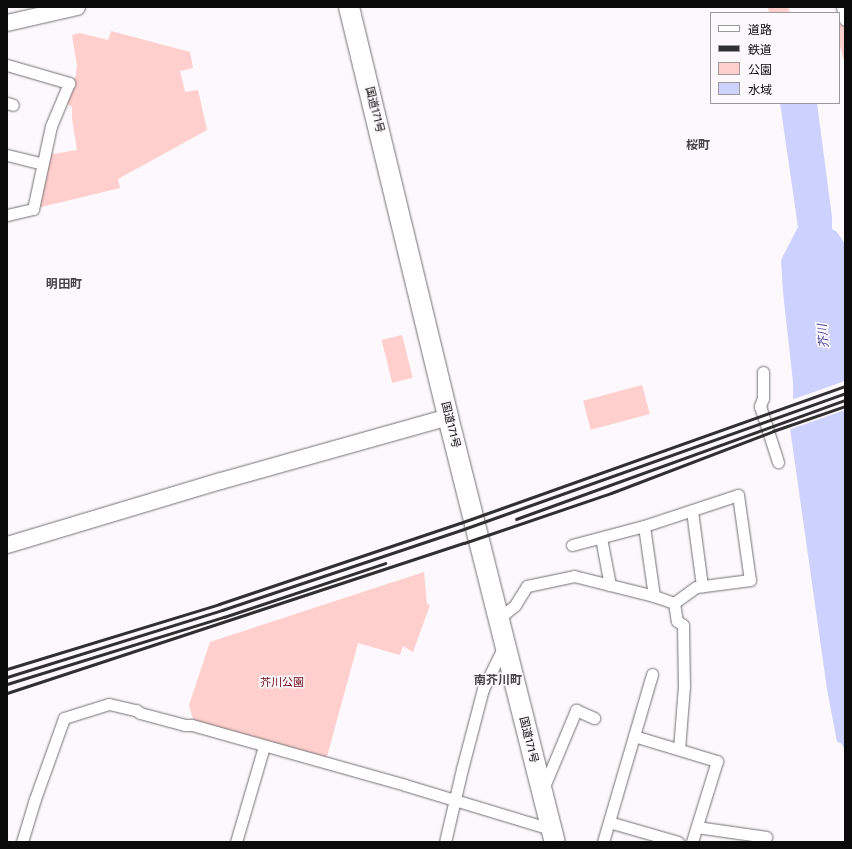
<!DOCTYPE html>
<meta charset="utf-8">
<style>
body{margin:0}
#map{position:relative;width:852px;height:849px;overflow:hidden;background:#fcf8fb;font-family:"Fira Sans","Noto Sans JP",sans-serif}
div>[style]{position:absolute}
.green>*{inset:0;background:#fecfcc;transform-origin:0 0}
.water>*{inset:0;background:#cdd1fe}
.pier>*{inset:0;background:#fcf8fb}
.roads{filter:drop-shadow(0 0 1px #747173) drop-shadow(0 0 1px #747173)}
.street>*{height:11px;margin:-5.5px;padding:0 5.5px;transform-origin:5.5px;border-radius:5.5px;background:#fff}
.secondary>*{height:16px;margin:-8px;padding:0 8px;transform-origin:8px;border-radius:8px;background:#fff}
.highway>*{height:20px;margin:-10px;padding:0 10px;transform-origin:10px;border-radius:10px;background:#fff}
.rail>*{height:3px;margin:-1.5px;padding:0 1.5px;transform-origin:1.5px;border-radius:1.5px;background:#313031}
span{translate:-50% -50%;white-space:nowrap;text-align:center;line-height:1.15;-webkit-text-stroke:3px #fcf8fb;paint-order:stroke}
.street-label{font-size:11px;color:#0c0b0c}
.park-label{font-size:11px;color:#6f0715}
.neighbourhood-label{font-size:12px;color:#464346;font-weight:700}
.water-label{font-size:12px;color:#48459a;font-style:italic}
.frame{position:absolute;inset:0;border:8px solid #0c0b0c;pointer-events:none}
.legend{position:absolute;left:710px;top:12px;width:130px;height:92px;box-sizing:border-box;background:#fcf8fb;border:1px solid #9c999b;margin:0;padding:5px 7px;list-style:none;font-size:12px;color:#0c0b0c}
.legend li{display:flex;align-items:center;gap:8px;height:20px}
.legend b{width:20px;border:1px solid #9c999b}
</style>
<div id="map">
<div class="green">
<i style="clip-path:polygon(767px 7px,788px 7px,790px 13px,770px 13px)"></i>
<i style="clip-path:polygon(839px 14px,842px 15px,845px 30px,845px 65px,840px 46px)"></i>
<i style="clip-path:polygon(111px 31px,190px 52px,193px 68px,180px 71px,185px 92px,198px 90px,207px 130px,118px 179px,120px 188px,37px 208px,48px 155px,77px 150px,72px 118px,72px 107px,64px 102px,76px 75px,77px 65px,72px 35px,79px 33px,108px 40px)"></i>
<i style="left:402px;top:335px;width:44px;height:21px;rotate:76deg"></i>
<i style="left:642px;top:385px;width:30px;height:61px;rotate:75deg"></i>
<i style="clip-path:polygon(424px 572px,427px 604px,430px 605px,413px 652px,403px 646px,400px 655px,358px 643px,326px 760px,194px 723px,189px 705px,210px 642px)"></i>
</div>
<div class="water">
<i style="clip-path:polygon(780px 103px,817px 103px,832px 217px,832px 229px,837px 232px,845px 244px,845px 750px,841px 743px,837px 742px,827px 689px,789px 421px,793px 405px,793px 382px,783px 292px,781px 260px,798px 227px)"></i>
</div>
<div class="pier">
<i style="clip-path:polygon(845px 381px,845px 410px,788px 430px,787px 421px,791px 400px)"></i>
</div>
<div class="roads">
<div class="street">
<i style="left:842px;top:7px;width:13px;rotate:77deg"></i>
<i style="left:7px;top:65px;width:65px;rotate:16.2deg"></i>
<i style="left:69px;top:83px;width:47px;rotate:112.7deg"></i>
<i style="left:51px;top:126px;width:85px;rotate:102.2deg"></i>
<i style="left:33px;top:209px;width:27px;rotate:167deg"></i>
<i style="left:7px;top:103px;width:6px;rotate:18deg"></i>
<i style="left:7px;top:155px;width:36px;rotate:14deg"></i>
<i style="left:763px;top:372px;width:26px;rotate:90deg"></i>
<i style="left:763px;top:398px;width:9px;rotate:111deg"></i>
<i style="left:760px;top:406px;width:59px;rotate:72.2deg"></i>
<i style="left:692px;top:511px;width:76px;rotate:82.4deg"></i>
<i style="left:644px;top:526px;width:71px;rotate:81.9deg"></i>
<i style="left:601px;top:538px;width:48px;rotate:79.2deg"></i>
<i style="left:572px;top:545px;width:74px;rotate:-14.8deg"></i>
<i style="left:644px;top:526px;width:99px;rotate:-18.3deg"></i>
<i style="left:738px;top:495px;width:86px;rotate:82deg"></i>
<i style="left:750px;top:580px;width:54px;rotate:172.6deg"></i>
<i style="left:696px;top:587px;width:27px;rotate:144deg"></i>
<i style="left:674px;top:603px;width:18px;rotate:81deg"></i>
<i style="left:677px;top:621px;width:7px;rotate:34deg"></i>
<i style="left:683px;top:625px;width:61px;rotate:89.1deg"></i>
<i style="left:684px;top:686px;width:63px;rotate:94.5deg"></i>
<i style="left:498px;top:619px;width:22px;rotate:-39deg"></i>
<i style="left:515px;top:605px;width:22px;rotate:-58deg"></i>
<i style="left:527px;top:586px;width:48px;rotate:-12deg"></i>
<i style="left:574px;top:576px;width:82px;rotate:14deg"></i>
<i style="left:654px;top:596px;width:21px;rotate:19deg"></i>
<i style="left:634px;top:736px;width:87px;rotate:16.8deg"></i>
<i style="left:717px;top:761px;width:85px;rotate:107.2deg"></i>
<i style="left:543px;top:789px;width:86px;rotate:-67.3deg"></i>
<i style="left:576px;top:710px;width:20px;rotate:24deg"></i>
<i style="left:609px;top:822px;width:72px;rotate:16.2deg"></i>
<i style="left:697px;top:827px;width:70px;rotate:8.2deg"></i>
<i style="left:22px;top:842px;width:45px;rotate:-73.2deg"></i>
<i style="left:35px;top:799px;width:86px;rotate:-70.3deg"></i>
<i style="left:64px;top:718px;width:47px;rotate:-17.3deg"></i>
<i style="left:109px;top:704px;width:28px;rotate:13deg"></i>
<i style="left:136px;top:710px;width:5px;rotate:37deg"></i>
<i style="left:140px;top:713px;width:47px;rotate:14.9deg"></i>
<i style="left:185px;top:725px;width:7px"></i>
<i style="left:192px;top:725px;width:221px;rotate:15.7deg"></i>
<i style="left:405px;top:785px;width:152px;rotate:16.8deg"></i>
<i style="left:236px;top:842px;width:100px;rotate:-73.7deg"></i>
<i style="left:445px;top:842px;width:75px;rotate:-76.9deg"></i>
<i style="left:462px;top:769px;width:83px;rotate:-75.3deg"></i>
<i style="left:483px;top:689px;width:48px;rotate:-64deg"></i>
<i style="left:603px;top:842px;width:175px;rotate:-73.7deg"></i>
</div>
<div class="secondary">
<i style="left:7px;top:23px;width:72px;rotate:-12.9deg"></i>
<i style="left:7px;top:545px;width:223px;rotate:-16.7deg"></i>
<i style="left:221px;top:481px;width:236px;rotate:-15.7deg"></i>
</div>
<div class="highway">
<i style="left:349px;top:7px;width:422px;rotate:76.4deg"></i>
<i style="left:448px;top:417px;width:438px;rotate:75.9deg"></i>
</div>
</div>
<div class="rail">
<i style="left:516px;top:519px;width:350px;rotate:-19.9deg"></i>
<i style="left:7px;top:669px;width:222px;rotate:-17deg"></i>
<i style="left:219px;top:604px;width:254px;rotate:-18.6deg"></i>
<i style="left:460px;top:523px;width:409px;rotate:-19.6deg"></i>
<i style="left:7px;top:677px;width:225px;rotate:-17.3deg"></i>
<i style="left:222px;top:610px;width:252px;rotate:-18.5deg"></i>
<i style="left:461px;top:530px;width:408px;rotate:-19.6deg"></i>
<i style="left:7px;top:684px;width:227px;rotate:-17.2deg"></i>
<i style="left:224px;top:617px;width:170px;rotate:-18.5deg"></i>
<i style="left:7px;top:693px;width:481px;rotate:-18.2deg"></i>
<i style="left:464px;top:543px;width:155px;rotate:-18.8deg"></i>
<i style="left:611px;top:493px;width:173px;rotate:-20.9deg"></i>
<i style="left:773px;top:431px;width:76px;rotate:-19.1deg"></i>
</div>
<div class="street-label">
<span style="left:374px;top:110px;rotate:76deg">国道171号</span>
<span style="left:450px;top:425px;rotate:76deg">国道171号</span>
<span style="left:528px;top:740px;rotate:76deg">国道171号</span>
</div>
<div class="park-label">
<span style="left:282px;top:683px">芥川公園</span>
</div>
<div class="neighbourhood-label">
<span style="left:698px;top:146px">桜町</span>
<span style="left:64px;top:285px">明田町</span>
<span style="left:498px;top:681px">南芥川町</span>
</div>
<div class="water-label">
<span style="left:824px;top:336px;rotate:-95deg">芥川</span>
</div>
<div class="frame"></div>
<ul class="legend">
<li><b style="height:5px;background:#fff"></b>道路</li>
<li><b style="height:5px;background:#313031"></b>鉄道</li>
<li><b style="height:11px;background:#fecfcc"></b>公園</li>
<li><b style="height:11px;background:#cdd1fe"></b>水域</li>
</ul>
</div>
